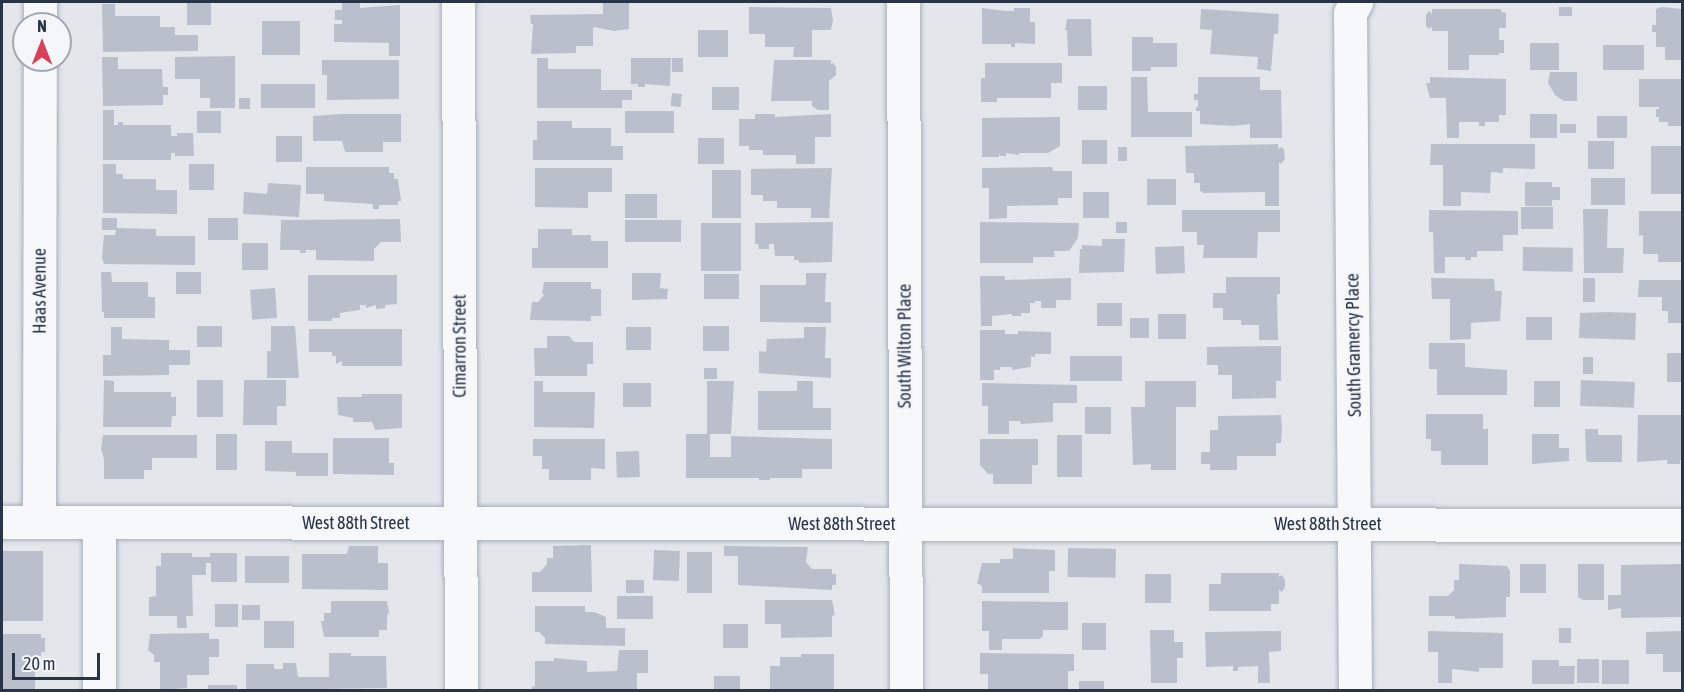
<!DOCTYPE html>
<style>
body{margin:0}
#map{position:relative;width:1684px;height:692px;overflow:hidden;background:#e3e7ec;font-family:"Asap Condensed",sans-serif}
div>[style]{position:absolute}
.building>*{inset:0;background:#bac0cb;transform-origin:0 0}
.roads{filter:drop-shadow(0 0 2px #a7aeb7) drop-shadow(0 0 2px #a7aeb7)}
.minor>*{height:33px;margin:-16.5px;padding:0 16.5px;transform-origin:16.5px;border-radius:16.5px;background:#f7f8fa}
span{translate:-50% -50%;white-space:nowrap;text-align:center;line-height:1.15;-webkit-text-stroke:5px #f4f6f9;paint-order:stroke}
.street-label{font-size:18px;color:#293447}
.frame{position:absolute;inset:0;border:3px solid #293447;pointer-events:none}
.north{position:absolute;left:12px;top:12px;width:60px;height:60px;box-sizing:border-box;background:#f4f6f9;border:2px solid #a3a8b2;border-radius:50%;rotate:0deg;font-size:16px;font-weight:700;line-height:24px;text-align:center;color:#293447}
.north::after{content:'';display:block;margin:auto;width:21px;height:27px;background:#da4059;clip-path:polygon(50% 0,100% 100%,50% 72%,0 100%)}
.scale{position:absolute;left:12px;top:653px;width:88px;height:27px;box-sizing:border-box;border:3px solid #293447;border-top:0;padding-left:8px;font-size:18px;line-height:21px;white-space:nowrap;color:#293447;-webkit-text-stroke:4px #f4f6f9;paint-order:stroke}
</style>
<div id="map">
<div class="building">
<i style="left:187px;top:3px;width:24px;height:22px"></i>
<i style="clip-path:polygon(342px 3px,360px 3px,360px 8px,400px 5px,400px 56px,389px 56px,389px 43px,334px 42px,334px 24px,342px 24px,342px 20px,335px 20px,335px 10px,342px 10px)"></i>
<i style="clip-path:polygon(603px 3px,629px 3px,629px 29px,614px 31px,593px 27px,593px 46px,576px 46px,576px 53px,531px 54px,533px 24px,531px 24px,530px 15px,603px 14px)"></i>
<i style="clip-path:polygon(102px 4px,115px 4px,115px 16px,160px 16px,160px 27px,175px 27px,175px 35px,198px 35px,198px 51px,103px 52px)"></i>
<i style="clip-path:polygon(749px 7px,831px 8px,833px 21px,831px 30px,812px 30px,812px 57px,793px 57px,794px 47px,765px 47px,765px 34px,749px 34px)"></i>
<i style="left:1559px;top:7px;width:13px;height:9px"></i>
<i style="clip-path:polygon(1662px 7px,1682px 9px,1682px 60px,1665px 60px,1665px 47px,1656px 47px,1656px 32px,1652px 32px,1652px 25px,1656px 25px,1656px 9px)"></i>
<i style="clip-path:polygon(982px 8px,1005px 11px,1014px 11px,1014px 8px,1030px 8px,1030px 22px,1035px 22px,1035px 44px,1015px 43px,1015px 47px,1011px 47px,1011px 44px,982px 44px)"></i>
<i style="clip-path:polygon(1201px 9px,1279px 14px,1278px 34px,1274px 34px,1271px 71px,1257px 69px,1258px 57px,1210px 54px,1212px 30px,1200px 29px)"></i>
<i style="clip-path:polygon(1432px 9px,1501px 9px,1501px 12px,1506px 13px,1506px 28px,1499px 28px,1499px 40px,1504px 40px,1504px 53px,1499px 53px,1499px 55px,1469px 55px,1469px 70px,1448px 70px,1448px 31px,1432px 31px,1432px 27px,1429px 29px,1426px 26px,1426px 15px,1429px 11px,1432px 14px)"></i>
<i style="clip-path:polygon(1067px 19px,1091px 19px,1092px 56px,1068px 56px,1067px 30px,1065px 30px)"></i>
<i style="left:262px;top:21px;width:38px;height:34px"></i>
<i style="left:698px;top:30px;width:30px;height:27px"></i>
<i style="clip-path:polygon(1132px 37px,1153px 37px,1153px 43px,1177px 43px,1177px 67px,1151px 67px,1151px 71px,1132px 71px)"></i>
<i style="left:1530px;top:43px;width:29px;height:27px"></i>
<i style="left:1603px;top:45px;width:41px;height:25px"></i>
<i style="clip-path:polygon(235px 56px,235px 108px,210px 108px,210px 98px,200px 98px,200px 79px,175px 79px,175px 57px)"></i>
<i style="clip-path:polygon(102px 57px,118px 57px,118px 69px,162px 69px,163px 87px,168px 87px,168px 95px,163px 95px,163px 105px,103px 106px)"></i>
<i style="clip-path:polygon(537px 58px,548px 58px,548px 69px,601px 69px,601px 90px,632px 90px,632px 100px,622px 100px,622px 108px,537px 108px)"></i>
<i style="clip-path:polygon(631px 58px,671px 58px,670px 86px,645px 84px,645px 87px,638px 87px,638px 84px,631px 84px)"></i>
<i style="left:672px;top:58px;width:11px;height:14px"></i>
<i style="clip-path:polygon(322px 60px,399px 60px,399px 99px,327px 100px,327px 75px,322px 75px)"></i>
<i style="clip-path:polygon(774px 60px,831px 60px,831px 64px,833px 63px,836px 67px,836px 75px,829px 81px,829px 110px,818px 110px,812px 106px,812px 101px,771px 101px)"></i>
<i style="clip-path:polygon(985px 63px,1062px 63px,1062px 83px,1051px 83px,1051px 98px,997px 98px,997px 102px,981px 102px,981px 78px,985px 78px)"></i>
<i style="clip-path:polygon(1550px 72px,1577px 72px,1577px 101px,1564px 101px,1555px 95px,1548px 83px)"></i>
<i style="clip-path:polygon(1131px 77px,1147px 77px,1148px 112px,1192px 112px,1192px 137px,1131px 137px)"></i>
<i style="clip-path:polygon(1198px 77px,1260px 77px,1260px 90px,1281px 90px,1282px 138px,1250px 138px,1250px 124px,1234px 126px,1200px 124px,1200px 111px,1196px 111px,1196px 107px,1198px 107px,1198px 100px,1194px 100px,1194px 94px,1198px 94px)"></i>
<i style="clip-path:polygon(1430px 77px,1506px 79px,1506px 115px,1499px 115px,1499px 122px,1485px 122px,1485px 126px,1479px 126px,1479px 122px,1459px 122px,1459px 138px,1447px 138px,1446px 98px,1430px 98px,1426px 83px,1430px 83px)"></i>
<i style="clip-path:polygon(1639px 79px,1682px 79px,1682px 126px,1668px 126px,1668px 122px,1659px 122px,1659px 117px,1656px 117px,1656px 109px,1659px 109px,1659px 107px,1639px 107px)"></i>
<i style="left:261px;top:84px;width:54px;height:24px"></i>
<i style="left:1078px;top:86px;width:29px;height:24px"></i>
<i style="left:712px;top:87px;width:27px;height:23px"></i>
<i style="left:672px;top:93px;width:10px;height:13px;rotate:6deg"></i>
<i style="left:239px;top:98px;width:11px;height:11px"></i>
<i style="clip-path:polygon(103px 110px,114px 110px,114px 125px,118px 125px,118px 122px,123px 122px,123px 125px,171px 125px,171px 136px,177px 136px,177px 133px,193px 133px,194px 156px,175px 156px,175px 153px,171px 153px,171px 160px,103px 160px)"></i>
<i style="left:197px;top:111px;width:24px;height:22px"></i>
<i style="left:674px;top:111px;width:22px;height:49px;rotate:90deg"></i>
<i style="clip-path:polygon(342px 114px,401px 114px,401px 142px,383px 142px,383px 152px,345px 152px,342px 141px,313px 141px,313px 116px)"></i>
<i style="clip-path:polygon(755px 114px,775px 114px,775px 117px,831px 114px,831px 137px,815px 137px,815px 164px,796px 164px,796px 155px,763px 155px,763px 150px,749px 150px,749px 146px,739px 146px,739px 119px,755px 119px)"></i>
<i style="left:1530px;top:114px;width:27px;height:24px"></i>
<i style="left:1597px;top:116px;width:30px;height:22px"></i>
<i style="clip-path:polygon(1060px 117px,1060px 146px,1048px 153px,1019px 153px,1019px 155px,1006px 153px,1006px 156px,1000px 156px,999px 153px,999px 157px,982px 157px,982px 118px)"></i>
<i style="clip-path:polygon(537px 121px,572px 121px,572px 128px,611px 128px,611px 146px,623px 146px,623px 160px,533px 160px,533px 140px,537px 140px)"></i>
<i style="left:1560px;top:124px;width:16px;height:9px"></i>
<i style="left:276px;top:136px;width:26px;height:26px"></i>
<i style="left:698px;top:138px;width:26px;height:26px"></i>
<i style="left:1082px;top:140px;width:25px;height:24px"></i>
<i style="left:1588px;top:141px;width:26px;height:28px"></i>
<i style="clip-path:polygon(1278px 144px,1278px 149px,1282px 147px,1284px 150px,1285px 159px,1281px 164px,1279px 162px,1279px 206px,1265px 206px,1265px 192px,1204px 193px,1200px 191px,1200px 183px,1194px 183px,1194px 173px,1186px 173px,1185px 146px)"></i>
<i style="clip-path:polygon(1431px 144px,1535px 144px,1535px 169px,1503px 168px,1503px 173px,1491px 172px,1490px 193px,1461px 192px,1461px 206px,1443px 206px,1443px 165px,1430px 165px)"></i>
<i style="left:1651px;top:146px;width:31px;height:48px"></i>
<i style="left:1118px;top:147px;width:9px;height:14px"></i>
<i style="clip-path:polygon(103px 164px,116px 164px,116px 174px,123px 174px,123px 179px,156px 179px,156px 190px,177px 190px,177px 214px,103px 213px)"></i>
<i style="left:189px;top:164px;width:25px;height:26px"></i>
<i style="clip-path:polygon(306px 167px,389px 167px,389px 173px,394px 173px,394px 179px,398px 179px,401px 201px,398px 201px,398px 205px,379px 205px,379px 209px,373px 209px,373px 204px,324px 201px,324px 194px,306px 194px)"></i>
<i style="clip-path:polygon(1052px 167px,1053px 171px,1072px 171px,1072px 198px,1058px 198px,1058px 205px,1007px 206px,1007px 218px,989px 219px,989px 188px,982px 188px,982px 168px)"></i>
<i style="clip-path:polygon(535px 168px,612px 168px,612px 192px,588px 192px,588px 208px,535px 207px)"></i>
<i style="clip-path:polygon(832px 168px,829px 218px,811px 218px,811px 208px,777px 208px,777px 201px,763px 201px,763px 195px,751px 195px,751px 169px)"></i>
<i style="left:712px;top:170px;width:29px;height:48px"></i>
<i style="left:1591px;top:178px;width:34px;height:27px"></i>
<i style="left:1147px;top:179px;width:29px;height:26px"></i>
<i style="clip-path:polygon(1525px 182px,1552px 182px,1552px 187px,1560px 187px,1560px 200px,1552px 200px,1552px 206px,1525px 206px)"></i>
<i style="clip-path:polygon(268px 183px,301px 185px,299px 217px,243px 214px,244px 192px,267px 194px)"></i>
<i style="left:1083px;top:192px;width:26px;height:26px"></i>
<i style="left:625px;top:194px;width:32px;height:24px"></i>
<i style="left:1521px;top:207px;width:32px;height:22px"></i>
<i style="clip-path:polygon(1583px 209px,1608px 209px,1607px 248px,1624px 248px,1623px 273px,1584px 273px)"></i>
<i style="clip-path:polygon(1182px 210px,1280px 210px,1280px 232px,1258px 232px,1257px 258px,1203px 258px,1204px 245px,1197px 245px,1197px 232px,1182px 232px)"></i>
<i style="clip-path:polygon(1429px 210px,1518px 211px,1518px 235px,1503px 235px,1503px 251px,1477px 251px,1477px 257px,1471px 257px,1471px 260px,1465px 260px,1465px 257px,1445px 257px,1445px 273px,1434px 273px,1433px 232px,1429px 232px)"></i>
<i style="clip-path:polygon(1639px 211px,1682px 211px,1682px 262px,1658px 262px,1658px 254px,1643px 254px,1643px 235px,1639px 236px)"></i>
<i style="clip-path:polygon(102px 218px,117px 218px,117px 228px,156px 229px,156px 236px,195px 236px,195px 265px,104px 264px,102px 258px,104px 235px,115px 235px,116px 230px,102px 230px)"></i>
<i style="left:208px;top:218px;width:30px;height:22px"></i>
<i style="clip-path:polygon(400px 219px,401px 242px,381px 242px,374px 249px,374px 261px,316px 260px,316px 250px,306px 250px,306px 253px,300px 253px,300px 250px,280px 250px,281px 220px)"></i>
<i style="left:625px;top:220px;width:56px;height:22px"></i>
<i style="clip-path:polygon(833px 222px,832px 262px,799px 263px,799px 260px,794px 260px,794px 256px,775px 256px,774px 244px,769px 244px,769px 249px,759px 249px,758px 244px,755px 244px,755px 223px)"></i>
<i style="clip-path:polygon(980px 222px,1079px 223px,1078px 238px,1069px 251px,1054px 251px,1055px 257px,1033px 257px,1033px 263px,980px 263px)"></i>
<i style="left:1116px;top:222px;width:11px;height:11px"></i>
<i style="left:701px;top:223px;width:40px;height:48px"></i>
<i style="clip-path:polygon(538px 229px,572px 229px,572px 235px,591px 235px,591px 241px,608px 241px,608px 268px,532px 268px,532px 248px,538px 248px)"></i>
<i style="clip-path:polygon(1102px 239px,1125px 239px,1124px 272px,1079px 273px,1080px 249px,1082px 249px,1082px 245px,1102px 246px)"></i>
<i style="left:242px;top:243px;width:26px;height:27px"></i>
<i style="left:1184px;top:246px;width:27px;height:29px;rotate:88deg"></i>
<i style="left:1523px;top:247px;width:50px;height:24px;rotate:1deg"></i>
<i style="clip-path:polygon(101px 272px,111px 272px,112px 282px,148px 282px,148px 297px,155px 297px,155px 318px,104px 318px,104px 312px,102px 312px)"></i>
<i style="left:176px;top:272px;width:25px;height:22px"></i>
<i style="clip-path:polygon(632px 273px,661px 273px,660px 288px,668px 289px,667px 299px,632px 300px)"></i>
<i style="clip-path:polygon(806px 273px,826px 273px,825px 302px,831px 302px,831px 323px,760px 322px,760px 285px,806px 285px)"></i>
<i style="left:704px;top:274px;width:35px;height:25px"></i>
<i style="clip-path:polygon(308px 275px,397px 275px,397px 304px,385px 305px,385px 308px,376px 309px,376px 305px,366px 308px,366px 305px,360px 305px,360px 310px,340px 313px,340px 318px,332px 318px,332px 321px,308px 321px)"></i>
<i style="clip-path:polygon(980px 276px,1005px 276px,1005px 280px,1071px 278px,1071px 300px,1056px 300px,1056px 308px,1041px 308px,1041px 301px,1035px 301px,1035px 303px,1030px 303px,1030px 313px,1021px 313px,1021px 316px,1012px 316px,1012px 314px,992px 316px,992px 326px,981px 326px)"></i>
<i style="clip-path:polygon(1226px 277px,1280px 277px,1280px 294px,1277px 294px,1278px 340px,1259px 340px,1259px 325px,1241px 325px,1241px 320px,1223px 320px,1223px 308px,1213px 308px,1213px 293px,1226px 293px)"></i>
<i style="clip-path:polygon(1431px 278px,1494px 279px,1495px 291px,1502px 291px,1500px 321px,1471px 323px,1471px 339px,1450px 340px,1450px 299px,1432px 299px)"></i>
<i style="left:1583px;top:278px;width:12px;height:24px"></i>
<i style="clip-path:polygon(1639px 280px,1682px 280px,1682px 323px,1668px 323px,1668px 311px,1662px 311px,1662px 297px,1638px 297px)"></i>
<i style="clip-path:polygon(544px 282px,591px 282px,591px 289px,601px 289px,601px 316px,591px 316px,591px 321px,530px 320px,532px 302px,538px 302px,544px 295px,542px 293px)"></i>
<i style="left:275px;top:288px;width:30px;height:25px;rotate:86deg"></i>
<i style="left:1097px;top:303px;width:25px;height:23px"></i>
<i style="clip-path:polygon(1607px 312px,1636px 313px,1635px 340px,1579px 338px,1580px 313px)"></i>
<i style="left:1158px;top:314px;width:28px;height:25px"></i>
<i style="left:1526px;top:317px;width:26px;height:23px"></i>
<i style="left:1130px;top:318px;width:19px;height:20px"></i>
<i style="left:197px;top:326px;width:25px;height:21px"></i>
<i style="clip-path:polygon(271px 326px,295px 326px,299px 378px,267px 378px,267px 351px,271px 351px)"></i>
<i style="left:729px;top:326px;width:25px;height:26px;rotate:90deg"></i>
<i style="clip-path:polygon(111px 327px,122px 327px,122px 339px,169px 340px,169px 350px,190px 350px,190px 365px,169px 365px,169px 375px,103px 376px,103px 355px,111px 355px)"></i>
<i style="left:626px;top:327px;width:25px;height:23px"></i>
<i style="clip-path:polygon(804px 327px,826px 327px,825px 358px,831px 358px,831px 378px,759px 373px,759px 351px,766px 352px,767px 339px,804px 338px)"></i>
<i style="clip-path:polygon(309px 329px,402px 329px,402px 366px,342px 366px,342px 361px,336px 364px,336px 356px,332px 356px,332px 352px,309px 352px)"></i>
<i style="clip-path:polygon(980px 330px,1005px 330px,1005px 334px,1018px 334px,1018px 331px,1051px 332px,1051px 354px,1035px 354px,1035px 357px,1031px 356px,1031px 367px,1012px 370px,1012px 367px,1000px 367px,1000px 370px,994px 370px,994px 380px,980px 380px)"></i>
<i style="clip-path:polygon(547px 336px,569px 336px,574px 342px,593px 342px,593px 364px,587px 364px,587px 376px,535px 376px,534px 348px,547px 348px)"></i>
<i style="clip-path:polygon(1429px 343px,1465px 343px,1465px 367px,1507px 370px,1507px 395px,1437px 395px,1437px 369px,1429px 369px)"></i>
<i style="clip-path:polygon(1281px 346px,1281px 381px,1276px 381px,1276px 398px,1232px 399px,1232px 375px,1218px 375px,1218px 365px,1207px 365px,1207px 347px)"></i>
<i style="left:1667px;top:353px;width:15px;height:29px"></i>
<i style="left:1070px;top:356px;width:52px;height:25px"></i>
<i style="left:1583px;top:357px;width:10px;height:17px"></i>
<i style="left:704px;top:368px;width:13px;height:11px"></i>
<i style="clip-path:polygon(104px 380px,114px 381px,114px 392px,171px 392px,171px 397px,176px 397px,176px 416px,172px 416px,171px 427px,103px 427px)"></i>
<i style="left:197px;top:380px;width:26px;height:37px"></i>
<i style="clip-path:polygon(244px 380px,286px 380px,286px 406px,277px 406px,277px 425px,243px 425px)"></i>
<i style="left:1581px;top:380px;width:54px;height:26px;rotate:2deg"></i>
<i style="clip-path:polygon(534px 381px,543px 381px,543px 392px,595px 392px,594px 428px,534px 427px)"></i>
<i style="clip-path:polygon(707px 381px,734px 381px,731px 434px,710px 434px,710px 457px,731px 457px,731px 436px,832px 439px,832px 469px,802px 469px,802px 478px,770px 478px,770px 480px,759px 480px,759px 478px,686px 478px,686px 434px,707px 434px)"></i>
<i style="clip-path:polygon(797px 381px,813px 381px,813px 408px,831px 408px,831px 430px,758px 430px,758px 391px,797px 391px)"></i>
<i style="clip-path:polygon(1145px 381px,1196px 381px,1196px 407px,1176px 407px,1176px 470px,1151px 470px,1151px 464px,1133px 465px,1131px 407px,1145px 407px)"></i>
<i style="left:1534px;top:381px;width:26px;height:26px"></i>
<i style="left:623px;top:383px;width:28px;height:24px"></i>
<i style="clip-path:polygon(982px 383px,1077px 385px,1077px 403px,1053px 403px,1053px 422px,1021px 424px,1020px 421px,1009px 421px,1009px 434px,988px 434px,988px 406px,982px 406px)"></i>
<i style="clip-path:polygon(362px 394px,402px 394px,402px 428px,375px 430px,372px 422px,353px 422px,353px 418px,338px 415px,337px 397px,362px 397px)"></i>
<i style="left:1085px;top:407px;width:26px;height:27px"></i>
<i style="clip-path:polygon(1426px 414px,1483px 414px,1483px 429px,1488px 429px,1488px 465px,1441px 465px,1441px 451px,1431px 451px,1431px 439px,1426px 439px)"></i>
<i style="clip-path:polygon(1281px 415px,1282px 429px,1281px 443px,1276px 443px,1276px 456px,1237px 456px,1237px 470px,1210px 470px,1210px 464px,1201px 464px,1201px 452px,1210px 452px,1210px 430px,1218px 430px,1218px 416px)"></i>
<i style="clip-path:polygon(1638px 415px,1682px 415px,1682px 460px,1680px 460px,1680px 464px,1667px 464px,1667px 460px,1637px 462px)"></i>
<i style="clip-path:polygon(1585px 429px,1598px 429px,1598px 435px,1622px 435px,1622px 462px,1589px 462px,1586px 460px)"></i>
<i style="left:216px;top:434px;width:21px;height:36px"></i>
<i style="clip-path:polygon(1532px 434px,1559px 434px,1559px 448px,1569px 448px,1569px 461px,1532px 464px)"></i>
<i style="clip-path:polygon(103px 435px,197px 435px,197px 458px,152px 458px,152px 470px,144px 470px,144px 479px,104px 479px,104px 459px,101px 449px)"></i>
<i style="left:1057px;top:435px;width:25px;height:42px"></i>
<i style="clip-path:polygon(333px 438px,389px 438px,389px 463px,394px 463px,394px 475px,333px 474px)"></i>
<i style="clip-path:polygon(533px 439px,605px 439px,605px 469px,591px 468px,591px 480px,549px 480px,549px 469px,542px 469px,542px 456px,533px 456px)"></i>
<i style="clip-path:polygon(980px 439px,1038px 439px,1038px 465px,1032px 465px,1032px 484px,993px 484px,993px 474px,988px 474px,980px 465px)"></i>
<i style="clip-path:polygon(265px 441px,292px 441px,292px 453px,328px 453px,328px 476px,296px 476px,296px 472px,265px 471px)"></i>
<i style="left:639px;top:451px;width:26px;height:23px;rotate:88deg"></i>
<i style="clip-path:polygon(591px 545px,592px 592px,532px 592px,532px 572px,540px 572px,547px 564px,547px 558px,553px 558px,553px 546px)"></i>
<i style="clip-path:polygon(349px 546px,378px 546px,378px 563px,388px 563px,388px 590px,302px 589px,302px 554px,347px 554px)"></i>
<i style="clip-path:polygon(724px 546px,808px 547px,806px 562px,812px 569px,832px 569px,832px 574px,836px 574px,836px 585px,832px 585px,832px 590px,738px 585px,738px 556px,724px 556px)"></i>
<i style="clip-path:polygon(1013px 548px,1055px 550px,1055px 571px,1049px 571px,1049px 593px,982px 593px,982px 586px,977px 583px,982px 563px,1000px 563px,1000px 559px,1013px 559px)"></i>
<i style="left:1068px;top:548px;width:48px;height:29px;rotate:1deg"></i>
<i style="left:654px;top:550px;width:26px;height:30px;rotate:2deg"></i>
<i style="left:2px;top:551px;width:41px;height:70px"></i>
<i style="left:687px;top:552px;width:25px;height:41px"></i>
<i style="clip-path:polygon(161px 553px,192px 553px,192px 557px,210px 557px,210px 553px,237px 553px,237px 582px,211px 582px,211px 563px,206px 563px,206px 575px,192px 575px,193px 616px,186px 616px,187px 628px,177px 628px,177px 616px,149px 616px,149px 597px,156px 596px,156px 566px,161px 566px)"></i>
<i style="left:245px;top:556px;width:44px;height:27px"></i>
<i style="clip-path:polygon(1459px 564px,1507px 566px,1510px 571px,1510px 597px,1506px 597px,1506px 617px,1455px 619px,1455px 616px,1429px 616px,1429px 596px,1448px 596px,1454px 590px,1454px 580px,1459px 580px)"></i>
<i style="left:1520px;top:564px;width:26px;height:29px"></i>
<i style="clip-path:polygon(1578px 564px,1604px 564px,1604px 600px,1583px 600px,1578px 597px)"></i>
<i style="clip-path:polygon(1682px 564px,1682px 617px,1621px 618px,1621px 608px,1608px 610px,1608px 595px,1621px 595px,1621px 565px)"></i>
<i style="clip-path:polygon(1221px 573px,1279px 573px,1279px 577px,1282px 575px,1285px 580px,1285px 587px,1282px 592px,1279px 590px,1279px 604px,1271px 604px,1271px 611px,1209px 611px,1209px 584px,1221px 584px)"></i>
<i style="left:1145px;top:574px;width:26px;height:29px"></i>
<i style="left:626px;top:580px;width:18px;height:13px"></i>
<i style="left:617px;top:596px;width:36px;height:23px"></i>
<i style="clip-path:polygon(765px 600px,832px 600px,835px 615px,832px 616px,832px 637px,781px 638px,781px 624px,765px 624px)"></i>
<i style="clip-path:polygon(331px 601px,387px 601px,389px 613px,387px 615px,387px 630px,379px 630px,379px 637px,324px 637px,321px 621px,324px 621px,324px 613px,331px 613px)"></i>
<i style="clip-path:polygon(982px 601px,1068px 602px,1068px 630px,1043px 630px,1043px 636px,1040px 639px,1002px 639px,1002px 650px,989px 650px,989px 631px,982px 631px)"></i>
<i style="left:215px;top:604px;width:23px;height:23px"></i>
<i style="left:242px;top:605px;width:18px;height:15px"></i>
<i style="clip-path:polygon(535px 606px,585px 606px,585px 612px,594px 612px,606px 617px,606px 628px,625px 628px,625px 646px,545px 644px,545px 638px,539px 632px,535px 632px)"></i>
<i style="left:264px;top:621px;width:30px;height:27px"></i>
<i style="left:1082px;top:623px;width:24px;height:27px"></i>
<i style="left:723px;top:624px;width:25px;height:24px"></i>
<i style="left:1559px;top:628px;width:12px;height:15px"></i>
<i style="clip-path:polygon(1150px 630px,1174px 630px,1174px 642px,1183px 642px,1183px 658px,1177px 658px,1177px 683px,1151px 683px)"></i>
<i style="clip-path:polygon(1281px 631px,1281px 651px,1269px 652px,1270px 683px,1258px 683px,1258px 666px,1238px 667px,1238px 671px,1233px 671px,1233px 666px,1206px 667px,1205px 632px)"></i>
<i style="clip-path:polygon(1428px 631px,1503px 633px,1503px 668px,1479px 668px,1479px 672px,1452px 669px,1452px 683px,1438px 683px,1438px 652px,1428px 652px)"></i>
<i style="clip-path:polygon(1682px 631px,1682px 672px,1663px 672px,1663px 654px,1646px 654px,1646px 632px)"></i>
<i style="clip-path:polygon(209px 633px,209px 639px,219px 639px,219px 657px,209px 657px,209px 675px,187px 675px,187px 688px,160px 690px,160px 662px,154px 662px,154px 655px,148px 650px,150px 634px)"></i>
<i style="clip-path:polygon(2px 634px,41px 634px,41px 638px,45px 638px,45px 652px,41px 652px,41px 656px,35px 656px,35px 690px,2px 690px)"></i>
<i style="clip-path:polygon(619px 650px,648px 650px,648px 673px,637px 673px,637px 690px,532px 690px,532px 687px,535px 686px,535px 661px,554px 661px,554px 658px,587px 661px,587px 672px,617px 671px)"></i>
<i style="clip-path:polygon(329px 653px,351px 653px,351px 656px,386px 656px,387px 688px,246px 690px,246px 664px,274px 664px,274px 669px,283px 669px,283px 663px,296px 663px,298px 677px,329px 677px)"></i>
<i style="clip-path:polygon(980px 653px,1074px 654px,1074px 671px,1068px 671px,1068px 690px,988px 690px,988px 674px,980px 674px)"></i>
<i style="clip-path:polygon(801px 654px,834px 654px,834px 690px,770px 690px,770px 666px,780px 666px,780px 657px,801px 657px)"></i>
<i style="left:1577px;top:659px;width:22px;height:24px"></i>
<i style="clip-path:polygon(1532px 660px,1559px 660px,1559px 666px,1575px 666px,1574px 684px,1532px 684px)"></i>
<i style="left:1602px;top:660px;width:27px;height:24px"></i>
<i style="left:714px;top:676px;width:26px;height:14px"></i>
<i style="left:1079px;top:681px;width:25px;height:9px"></i>
<i style="left:208px;top:685px;width:29px;height:5px"></i>
</div>
<div class="roads">
<div class="minor">
<i style="left:458px;top:2px;width:688px;rotate:89.75deg"></i>
<i style="left:903px;top:2px;width:688px;rotate:89.75deg"></i>
<i style="left:40px;top:24px;width:22px;rotate:-90deg"></i>
<i style="left:2px;top:522px;width:1680px;rotate:0.1deg"></i>
<i style="left:39px;top:522px;width:462px;rotate:-89.9deg"></i>
<i style="left:99px;top:522px;width:168px;rotate:90deg"></i>
<i style="left:1355px;top:690px;width:677px;rotate:-90.42deg"></i>
<i style="left:1350px;top:13px;width:13px;rotate:-61deg"></i>
</div>
</div>
<div class="street-label">
<span style="left:40px;top:291px;rotate:-90deg">Haas Avenue</span>
<span style="left:1354px;top:345px;rotate:-91deg">South Gramercy Place</span>
<span style="left:460px;top:346px;rotate:-90deg">Cimarron Street</span>
<span style="left:905px;top:346px;rotate:-90deg">South Wilton Place</span>
<span style="left:356px;top:523px">West 88th Street</span>
<span style="left:842px;top:524px">West 88th Street</span>
<span style="left:1328px;top:524px">West 88th Street</span>
</div>
<div class="frame"></div>
<div class="north">N</div>
<div class="scale">20 m</div>
</div>
